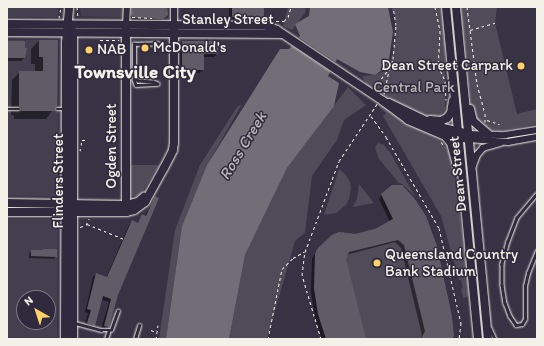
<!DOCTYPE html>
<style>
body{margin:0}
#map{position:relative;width:544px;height:346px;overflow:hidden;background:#373244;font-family:Itim,sans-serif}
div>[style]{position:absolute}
.built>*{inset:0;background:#433f4e;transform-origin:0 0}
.green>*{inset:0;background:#504b59}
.water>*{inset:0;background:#726e77}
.pier>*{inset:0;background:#373244;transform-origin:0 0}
.shadow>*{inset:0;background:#0007}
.building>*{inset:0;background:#5f5c67;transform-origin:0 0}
.path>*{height:1px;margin-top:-0.5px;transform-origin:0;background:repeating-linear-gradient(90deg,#f4f1e8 0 3px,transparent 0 6px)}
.roads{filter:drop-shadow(0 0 1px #f4f1e8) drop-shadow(0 0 1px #f4f1e8)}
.lane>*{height:2.5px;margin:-1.25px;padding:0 1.25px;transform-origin:1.25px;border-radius:1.25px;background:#2f2a3d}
.street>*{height:5.5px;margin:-2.75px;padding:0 2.75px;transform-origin:2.75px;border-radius:2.75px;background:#2f2a3d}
.secondary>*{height:8px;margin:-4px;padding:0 4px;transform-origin:4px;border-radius:4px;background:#2f2a3d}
.dots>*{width:11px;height:11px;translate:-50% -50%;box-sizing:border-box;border:2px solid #2f2a3d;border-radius:50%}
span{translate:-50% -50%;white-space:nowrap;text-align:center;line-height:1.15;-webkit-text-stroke:3px #2f2a3d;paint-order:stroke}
.street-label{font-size:15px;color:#f4f1e8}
.poi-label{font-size:15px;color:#f4f1e8}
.left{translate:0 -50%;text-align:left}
.right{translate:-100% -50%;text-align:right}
.park-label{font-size:15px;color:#bbb7b6}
.water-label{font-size:16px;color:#bab6b5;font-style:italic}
.district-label{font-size:19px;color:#f4f1e8;font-weight:700}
.frame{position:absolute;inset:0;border:8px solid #f4f1e8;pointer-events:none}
.north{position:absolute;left:16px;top:290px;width:40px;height:40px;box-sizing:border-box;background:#2f2a3d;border:1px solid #7e7a81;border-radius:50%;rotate:321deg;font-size:11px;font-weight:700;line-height:16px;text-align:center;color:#f4f1e8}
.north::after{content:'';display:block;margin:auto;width:14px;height:18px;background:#ffd166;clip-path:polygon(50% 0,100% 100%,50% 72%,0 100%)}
</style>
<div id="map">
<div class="built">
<i style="left:7px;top:7px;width:51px;height:10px"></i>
<i style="clip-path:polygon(80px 7px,168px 7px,168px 15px,163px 19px,81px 16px)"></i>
<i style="left:7px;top:40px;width:51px;height:156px"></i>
<i style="clip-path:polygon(evenodd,7px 219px,58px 219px,57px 339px,7px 339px,7px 219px,24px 298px,48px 298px,48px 322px,24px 322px,24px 298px)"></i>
</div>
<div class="green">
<i style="clip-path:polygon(288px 7px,306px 7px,305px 13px,292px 30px,283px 26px)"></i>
<i style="clip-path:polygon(391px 7px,441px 7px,445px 30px,445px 110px,440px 116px,431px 115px,425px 131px,440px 139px,452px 156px,469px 283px,468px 297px,463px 298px,461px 289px,463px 288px,461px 280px,459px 280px,441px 216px,383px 116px,386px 113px,381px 109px,362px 76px,375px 75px,389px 69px,396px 36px,395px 17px)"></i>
<i style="clip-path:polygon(461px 7px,497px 7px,495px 23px,517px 114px,537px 109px,537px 124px,499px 131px,490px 130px,479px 124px,472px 112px)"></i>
<i style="clip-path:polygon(348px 87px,366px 105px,344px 120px,337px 140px,312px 176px,305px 233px,295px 241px,267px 339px,229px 339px,245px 255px,287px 168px)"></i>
<i style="clip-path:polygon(242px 104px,207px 165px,182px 226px,166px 339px,159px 339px,175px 230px,200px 165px,237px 107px)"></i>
<i style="clip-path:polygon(378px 143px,384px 145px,391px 154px,415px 196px,402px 184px,399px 183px,379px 159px,375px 148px)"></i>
<i style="clip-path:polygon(131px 165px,159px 165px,140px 196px,131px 196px)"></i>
<i style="clip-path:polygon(339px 169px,346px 175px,350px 182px,351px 188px,349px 199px,346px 205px,336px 213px,324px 215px)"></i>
<i style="clip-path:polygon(359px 184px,374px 203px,353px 207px,357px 199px)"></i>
<i style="clip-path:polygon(392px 185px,402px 185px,414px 198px,426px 216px,454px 336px,452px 339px,326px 339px,318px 314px,314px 288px,315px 254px,318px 248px,332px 235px,339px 232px,355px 234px,375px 229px,393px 219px,381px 194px)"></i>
</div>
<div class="water">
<i style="clip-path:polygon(310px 7px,388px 7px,393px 32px,388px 66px,375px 75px,360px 72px,337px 59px,328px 76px,339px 83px,334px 106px,287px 168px,245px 255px,229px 339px,166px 339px,182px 226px,207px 165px,280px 49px,289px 49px,300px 36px,295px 24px,309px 16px)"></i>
</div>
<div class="pier">
<i style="left:297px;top:36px;width:48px;height:11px;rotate:34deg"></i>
</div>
<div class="shadow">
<i style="clip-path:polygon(128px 7px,166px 7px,167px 15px,159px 22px,131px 21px,128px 18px)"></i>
<i style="clip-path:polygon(229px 7px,263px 7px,263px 17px,259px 20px,229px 20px)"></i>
<i style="clip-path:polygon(39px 41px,56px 106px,46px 119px,14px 119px,14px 116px,11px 114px,12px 80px,20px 72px,35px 72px,35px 64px,31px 64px,31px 49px)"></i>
<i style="clip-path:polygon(7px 42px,24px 58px,21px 61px,7px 61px)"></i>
<i style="clip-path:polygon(182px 42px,217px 54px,214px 57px,203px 57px,203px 69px,200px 73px,179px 73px,179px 45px)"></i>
<i style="clip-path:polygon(382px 195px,451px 339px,418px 339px,421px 338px,422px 335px,401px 248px,395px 242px,346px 255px,344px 259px,365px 339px,322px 339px,315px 318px,311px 292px,312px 258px,319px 248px,355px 235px,376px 230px,390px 222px,379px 199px)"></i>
<i style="clip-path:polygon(155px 198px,117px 294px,108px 326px,105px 330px,101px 329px,109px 302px,101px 299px,94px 325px,91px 328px,84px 327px,88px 313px,85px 312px,93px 277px,97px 274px,106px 278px,129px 225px,132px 221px,137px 224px,143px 215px,145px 216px)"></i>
<i style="clip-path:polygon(31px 251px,56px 256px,54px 259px,29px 258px,29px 254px)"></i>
</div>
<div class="building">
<i style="clip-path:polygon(131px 7px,167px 7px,168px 15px,163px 19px,134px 18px,131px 15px)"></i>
<i style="left:232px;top:7px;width:32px;height:10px"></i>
<i style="clip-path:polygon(39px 40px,58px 40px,57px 106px,54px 108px,55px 111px,21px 111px,22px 108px,19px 106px,19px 71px,43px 71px,43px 57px,39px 57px)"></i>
<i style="clip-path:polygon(7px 41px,25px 41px,25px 48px,27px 48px,25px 58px,7px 58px)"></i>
<i style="clip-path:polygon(182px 41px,218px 41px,218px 54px,204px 54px,204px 70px,182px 70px)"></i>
<i style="clip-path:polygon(392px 185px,402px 185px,414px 198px,426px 216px,437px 246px,452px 316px,454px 336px,452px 339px,421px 339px,425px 331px,404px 245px,398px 240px,349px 252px,346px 259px,366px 339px,326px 339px,318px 314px,314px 288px,315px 254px,318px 248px,332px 235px,339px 232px,355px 234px,375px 229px,393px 219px,381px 194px)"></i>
<i style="clip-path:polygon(155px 196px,159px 198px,118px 295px,109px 327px,104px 326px,111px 299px,103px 296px,95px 326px,87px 323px,91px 310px,87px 309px,96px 273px,107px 277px,132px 220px,138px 223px,142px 214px,146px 216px)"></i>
<i style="clip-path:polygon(43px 249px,57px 249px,57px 257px,31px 256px,31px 250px,43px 250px)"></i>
</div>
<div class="path">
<i style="left:77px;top:7px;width:11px;rotate:85deg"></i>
<i style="left:435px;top:7px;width:25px;rotate:78deg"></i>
<i style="left:440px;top:31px;width:34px;rotate:93deg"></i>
<i style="left:438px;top:65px;width:17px;rotate:66deg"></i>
<i style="left:445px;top:81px;width:19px;rotate:87deg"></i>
<i style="left:467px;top:7px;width:78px;rotate:82.6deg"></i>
<i style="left:477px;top:84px;width:30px;rotate:75deg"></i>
<i style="left:485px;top:113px;width:9px;rotate:90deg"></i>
<i style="left:132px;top:17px;width:20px;rotate:3deg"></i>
<i style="left:59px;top:18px;width:11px;rotate:-80deg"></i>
<i style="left:276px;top:21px;width:8px"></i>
<i style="left:284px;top:21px;width:6px;rotate:-45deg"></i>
<i style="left:288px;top:17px;width:10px;rotate:-73deg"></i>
<i style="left:470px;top:30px;width:26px;rotate:-16deg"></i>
<i style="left:100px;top:40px;width:19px"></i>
<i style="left:374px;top:88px;width:24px;rotate:-52deg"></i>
<i style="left:389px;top:69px;width:11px;rotate:-68deg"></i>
<i style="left:393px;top:59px;width:34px;rotate:-85deg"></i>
<i style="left:396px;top:25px;width:18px;rotate:-99deg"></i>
<i style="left:384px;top:94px;width:25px;rotate:-78deg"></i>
<i style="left:371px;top:116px;width:26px;rotate:54deg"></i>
<i style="left:386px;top:137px;width:105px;rotate:59.8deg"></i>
<i style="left:439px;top:228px;width:98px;rotate:77deg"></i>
<i style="left:461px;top:323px;width:16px;rotate:97deg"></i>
<i style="left:487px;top:120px;width:13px;rotate:18deg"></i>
<i style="left:441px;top:142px;width:6px;rotate:51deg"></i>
<i style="left:80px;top:151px;width:11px;rotate:-80deg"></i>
<i style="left:82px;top:140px;width:3px"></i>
<i style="left:87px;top:224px;width:40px;rotate:22deg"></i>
<i style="left:80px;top:227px;width:6px;rotate:-18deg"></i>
<i style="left:86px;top:225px;width:7px;rotate:-63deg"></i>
<i style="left:151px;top:330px;width:5px;rotate:22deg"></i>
<i style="left:156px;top:339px;width:14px;rotate:-82deg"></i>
<i style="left:268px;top:339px;width:71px;rotate:-78.7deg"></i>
<i style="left:282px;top:269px;width:16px;rotate:-45deg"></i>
<i style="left:293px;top:258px;width:13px;rotate:-29deg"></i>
<i style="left:321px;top:339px;width:67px;rotate:-106.5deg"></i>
<i style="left:302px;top:275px;width:23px;rotate:-83deg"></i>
<i style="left:305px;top:252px;width:97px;rotate:-69.5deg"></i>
<i style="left:339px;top:161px;width:69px;rotate:-56.3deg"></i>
</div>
<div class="roads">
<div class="lane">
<i style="left:134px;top:79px;width:6px;rotate:72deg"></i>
<i style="left:136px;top:85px;width:21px;rotate:-3deg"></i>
<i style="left:158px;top:84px;width:5px;rotate:-158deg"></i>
<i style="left:153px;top:82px;width:15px;rotate:-176deg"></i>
<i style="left:138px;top:81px;width:5px;rotate:-143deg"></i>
<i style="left:134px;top:78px;width:34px;rotate:-90deg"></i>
<i style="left:134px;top:44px;width:24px;rotate:-2deg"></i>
<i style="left:7px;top:109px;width:12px"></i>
<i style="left:57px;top:109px;width:8px"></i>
<i style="left:537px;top:194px;width:31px;rotate:130deg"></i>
<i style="left:517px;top:218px;width:25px;rotate:111deg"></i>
<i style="left:508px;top:241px;width:24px;rotate:105deg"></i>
<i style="left:502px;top:264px;width:21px;rotate:90deg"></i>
<i style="left:502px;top:285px;width:18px;rotate:81deg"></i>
<i style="left:505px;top:303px;width:14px;rotate:69deg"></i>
<i style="left:510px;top:316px;width:11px;rotate:56deg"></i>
<i style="left:516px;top:325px;width:6px;rotate:-9deg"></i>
<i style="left:522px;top:324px;width:6px;rotate:-59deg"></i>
<i style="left:525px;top:319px;width:33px;rotate:-90deg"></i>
<i style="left:525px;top:286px;width:13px;rotate:-77deg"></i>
<i style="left:528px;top:273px;width:24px;rotate:-68deg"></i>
<i style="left:75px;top:323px;width:27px;rotate:15deg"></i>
<i style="left:101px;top:330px;width:10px"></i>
<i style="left:111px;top:330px;width:20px;rotate:-70deg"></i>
<i style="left:490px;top:328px;width:12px;rotate:66deg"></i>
<i style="left:106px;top:339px;width:9px;rotate:-72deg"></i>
<i style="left:135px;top:339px;width:14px;rotate:-73deg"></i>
</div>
<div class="street">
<i style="left:174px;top:24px;width:17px;rotate:-90deg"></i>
<i style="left:126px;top:25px;width:18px;rotate:-87deg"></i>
<i style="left:468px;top:134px;width:37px;rotate:2deg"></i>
<i style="left:505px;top:135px;width:32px;rotate:-9deg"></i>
<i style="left:468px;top:139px;width:40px;rotate:4.3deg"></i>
<i style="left:508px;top:142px;width:29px;rotate:-10deg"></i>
<i style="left:473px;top:166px;width:12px;rotate:-70deg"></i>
<i style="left:477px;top:155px;width:9px;rotate:-49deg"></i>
<i style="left:483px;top:148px;width:18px;rotate:-16deg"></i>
</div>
<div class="secondary">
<i style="left:446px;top:7px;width:334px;rotate:84.5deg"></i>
<i style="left:456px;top:7px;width:334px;rotate:84.5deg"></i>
<i style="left:69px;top:23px;width:11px;rotate:68deg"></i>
<i style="left:73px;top:33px;width:306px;rotate:90deg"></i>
<i style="left:7px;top:24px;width:260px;rotate:0.4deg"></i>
<i style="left:267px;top:26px;width:11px;rotate:22deg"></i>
<i style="left:277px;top:30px;width:128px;rotate:33.8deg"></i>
<i style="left:383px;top:101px;width:31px;rotate:37deg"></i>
<i style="left:408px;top:120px;width:39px;rotate:23deg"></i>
<i style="left:444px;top:135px;width:24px;rotate:9deg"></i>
<i style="left:126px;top:29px;width:183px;rotate:90deg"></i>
<i style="left:7px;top:32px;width:275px;rotate:0.4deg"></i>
<i style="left:389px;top:103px;width:55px;rotate:25.6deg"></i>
<i style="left:439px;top:127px;width:26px;rotate:13deg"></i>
<i style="left:470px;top:109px;width:12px;rotate:76deg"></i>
<i style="left:473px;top:121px;width:21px;rotate:41deg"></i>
<i style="left:430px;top:120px;width:11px;rotate:5deg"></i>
<i style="left:441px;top:121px;width:7px;rotate:-27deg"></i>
<i style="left:447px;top:118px;width:6px;rotate:-51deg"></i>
<i style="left:451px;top:113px;width:12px;rotate:-81deg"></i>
<i style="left:445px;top:136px;width:9px;rotate:49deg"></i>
<i style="left:451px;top:143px;width:27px;rotate:75deg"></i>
<i style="left:7px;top:203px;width:119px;rotate:1deg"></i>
<i style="left:126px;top:205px;width:12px;rotate:-14deg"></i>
<i style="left:138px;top:202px;width:8px;rotate:-40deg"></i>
<i style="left:7px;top:212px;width:119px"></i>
<i style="left:126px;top:212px;width:8px;rotate:-14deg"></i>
<i style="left:134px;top:210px;width:14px;rotate:-36deg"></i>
<i style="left:145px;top:202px;width:39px;rotate:-61deg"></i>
<i style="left:164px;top:168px;width:20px;rotate:-63deg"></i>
<i style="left:173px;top:150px;width:7px;rotate:-82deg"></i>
<i style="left:174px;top:143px;width:119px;rotate:-90deg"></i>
<i style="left:65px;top:339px;width:296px;rotate:-89.8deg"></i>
<i style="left:66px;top:43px;width:36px;rotate:-85deg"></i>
</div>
</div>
<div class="dots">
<i style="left:145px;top:48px;background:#ffd166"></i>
<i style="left:89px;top:50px;background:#ffd166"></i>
<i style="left:521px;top:66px;background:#ffd166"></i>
<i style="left:377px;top:263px;background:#ffd166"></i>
</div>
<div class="street-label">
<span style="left:228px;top:20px">Stanley Street</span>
<span style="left:112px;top:146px;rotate:-90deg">Ogden Street</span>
<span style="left:458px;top:174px;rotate:-96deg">Dean Street</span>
<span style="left:59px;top:181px;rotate:-90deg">Flinders Street</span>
</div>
<div class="poi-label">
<span class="left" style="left:153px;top:48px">McDonald's</span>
<span class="left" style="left:97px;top:50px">NAB</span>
<span class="right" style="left:513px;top:66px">Dean Street Carpark</span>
<span class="left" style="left:385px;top:263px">Queensland Country<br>Bank Stadium</span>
</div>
<div class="park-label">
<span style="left:414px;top:88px">Central Park</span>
</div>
<div class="water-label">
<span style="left:243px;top:146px;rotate:-59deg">Ross Creek</span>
</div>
<div class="district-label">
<span style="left:135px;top:72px">Townsville City</span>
</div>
<div class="frame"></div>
<div class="north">N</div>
</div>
